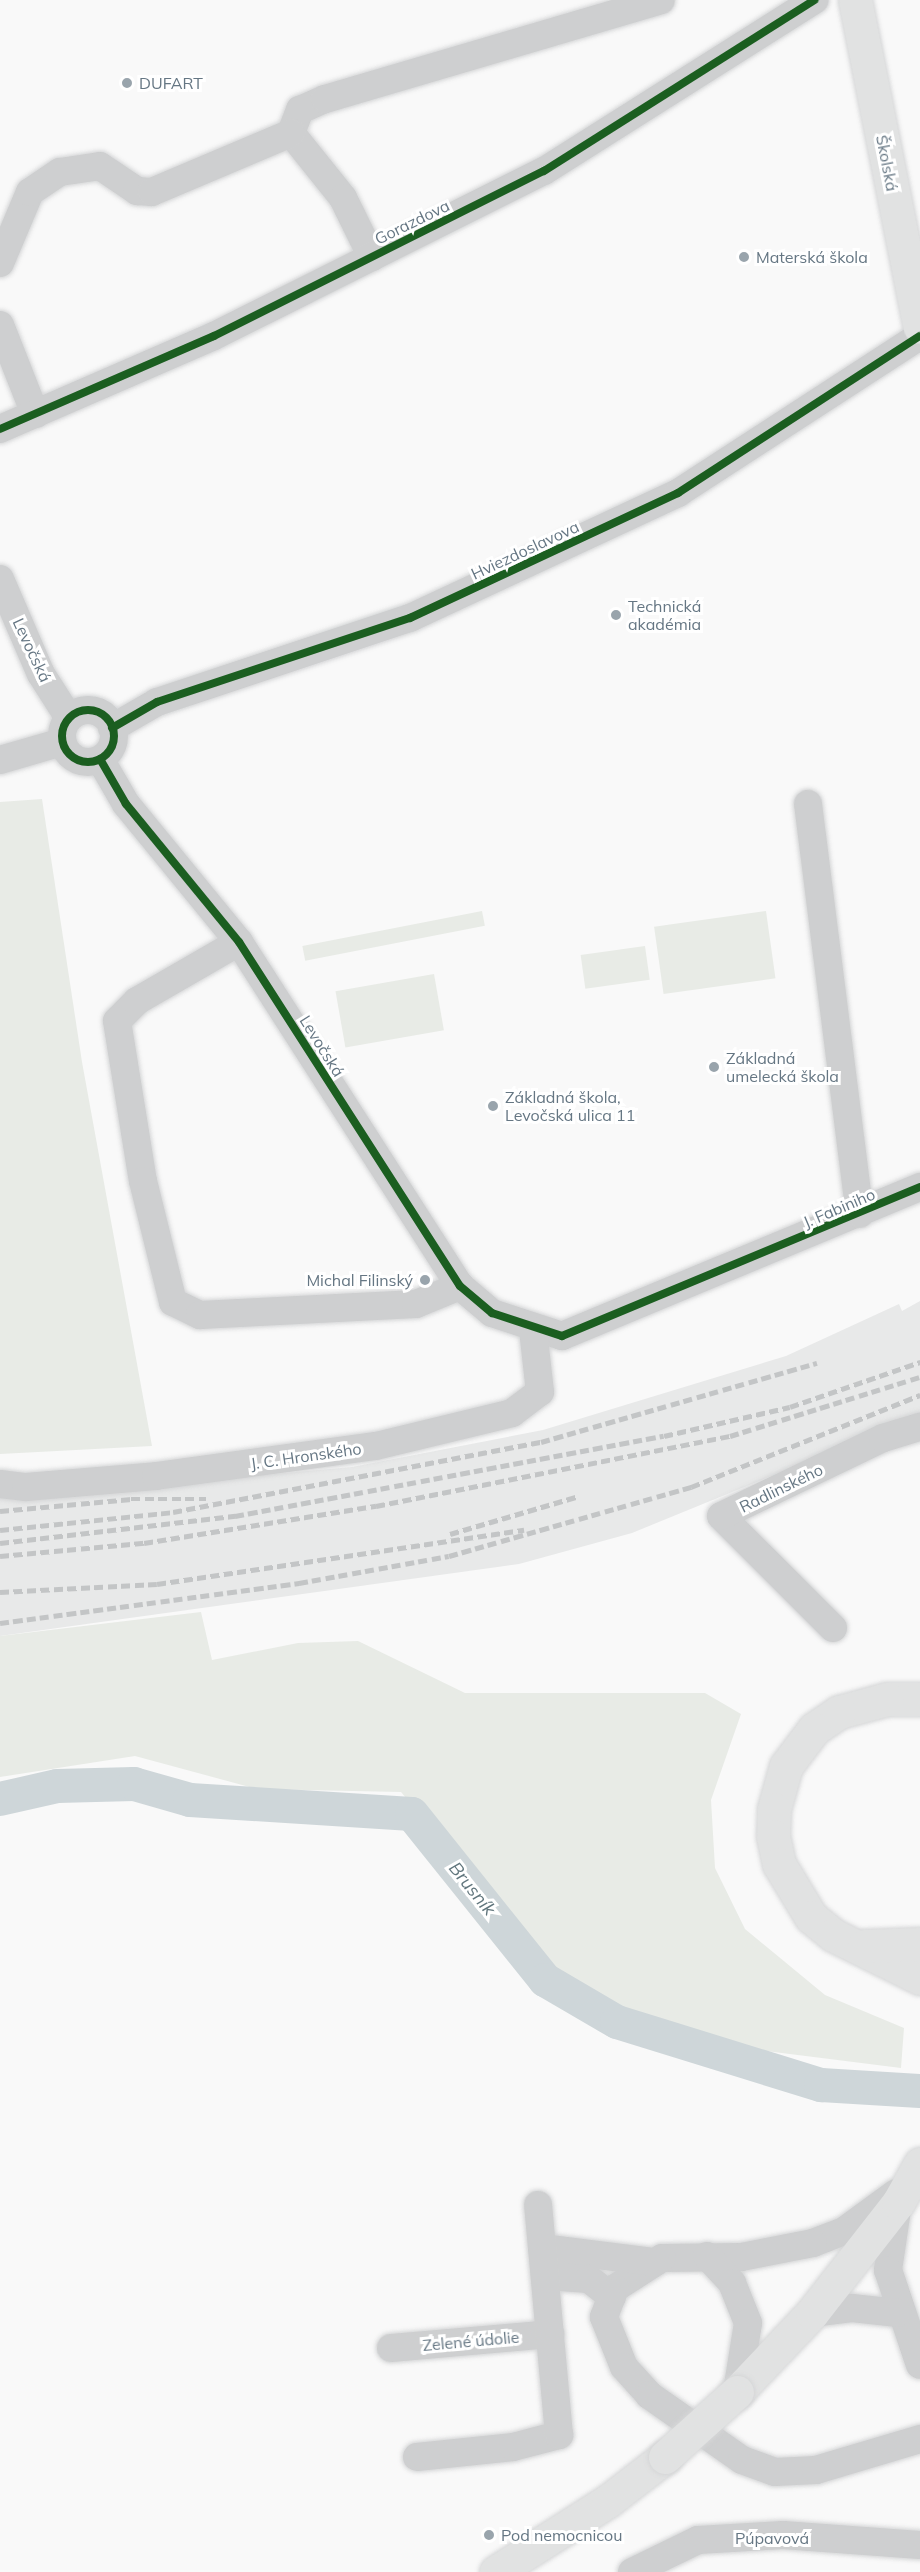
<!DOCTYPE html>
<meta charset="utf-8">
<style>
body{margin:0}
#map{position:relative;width:920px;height:2572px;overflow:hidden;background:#f9f9f9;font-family:Mulish,sans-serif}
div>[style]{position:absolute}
.built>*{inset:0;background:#e8e9e9}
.green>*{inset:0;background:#e8ebe6;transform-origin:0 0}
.river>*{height:34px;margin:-17px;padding:0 17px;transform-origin:17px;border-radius:17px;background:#ced6d9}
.roads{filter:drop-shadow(0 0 2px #d5d6d7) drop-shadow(0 0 2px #d5d6d7)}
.minor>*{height:28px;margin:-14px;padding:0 14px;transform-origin:14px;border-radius:14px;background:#cecfd0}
.minor>.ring{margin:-14px;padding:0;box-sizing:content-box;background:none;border:28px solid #cecfd0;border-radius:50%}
.major>*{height:33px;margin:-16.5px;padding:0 16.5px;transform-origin:16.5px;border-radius:16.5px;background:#e1e2e2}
.rail>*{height:4.5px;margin-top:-2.25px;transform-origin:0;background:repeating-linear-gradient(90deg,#c3c5c6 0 9px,transparent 0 13.5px)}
.bridges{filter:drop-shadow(0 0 2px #d5d6d7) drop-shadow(0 0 2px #d5d6d7)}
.major-bridge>*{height:33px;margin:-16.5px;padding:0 16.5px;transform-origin:16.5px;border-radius:16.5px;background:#e1e2e2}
.cycleway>*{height:8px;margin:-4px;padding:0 4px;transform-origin:4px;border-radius:4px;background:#1b5e20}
.cycleway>.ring{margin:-4px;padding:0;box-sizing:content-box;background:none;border:8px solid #1b5e20;border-radius:50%}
.dots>*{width:16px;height:16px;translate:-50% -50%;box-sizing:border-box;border:3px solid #fff;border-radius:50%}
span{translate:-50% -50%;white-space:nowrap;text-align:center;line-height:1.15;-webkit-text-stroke:6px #fff;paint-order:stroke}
.poi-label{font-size:16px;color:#657683}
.left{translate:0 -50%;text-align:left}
.right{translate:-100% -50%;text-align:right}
.street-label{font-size:16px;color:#657683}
.water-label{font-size:18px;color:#60757c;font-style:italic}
</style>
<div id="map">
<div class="built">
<i style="clip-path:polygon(920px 1301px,920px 1415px,632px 1533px,519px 1564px,0 1636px,0 1498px,352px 1467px,543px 1430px,786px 1356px,899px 1304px,902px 1311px)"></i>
</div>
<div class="green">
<i style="clip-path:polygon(42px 799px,82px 1062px,152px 1446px,0 1454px,0 802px)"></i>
<i style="left:482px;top:911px;width:15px;height:183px;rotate:79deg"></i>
<i style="left:766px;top:911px;width:68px;height:113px;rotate:82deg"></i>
<i style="left:645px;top:946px;width:34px;height:65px;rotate:82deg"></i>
<i style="left:434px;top:974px;width:57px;height:100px;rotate:80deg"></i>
<i style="clip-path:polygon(201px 1612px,212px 1660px,298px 1643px,358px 1641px,465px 1693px,705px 1693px,741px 1714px,711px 1800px,715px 1868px,745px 1929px,825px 1995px,904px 2028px,901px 2068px,742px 2048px,566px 1990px,401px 1792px,257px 1789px,135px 1756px,0 1777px,0 1636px)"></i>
</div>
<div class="river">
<i style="left:0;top:1799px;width:58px;rotate:-12.8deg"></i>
<i style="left:57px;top:1786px;width:77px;rotate:-1.5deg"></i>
<i style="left:134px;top:1784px;width:58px;rotate:15.9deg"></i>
<i style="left:190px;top:1800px;width:222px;rotate:3.6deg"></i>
<i style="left:412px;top:1814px;width:213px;rotate:51.3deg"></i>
<i style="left:545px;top:1980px;width:83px;rotate:30.3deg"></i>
<i style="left:617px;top:2022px;width:214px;rotate:17.2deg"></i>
<i style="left:821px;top:2085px;width:99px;rotate:3.5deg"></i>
</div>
<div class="roads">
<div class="minor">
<i style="left:291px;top:133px;width:25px;rotate:-69deg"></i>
<i style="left:300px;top:110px;width:27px;rotate:-24deg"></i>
<i style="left:325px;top:99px;width:350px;rotate:-16.4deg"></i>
<i style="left:291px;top:133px;width:83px;rotate:51.3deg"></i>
<i style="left:343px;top:198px;width:66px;rotate:63.8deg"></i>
<i style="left:0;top:263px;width:77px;rotate:-67.1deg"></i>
<i style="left:30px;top:192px;width:36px;rotate:-34deg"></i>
<i style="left:60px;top:172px;width:40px;rotate:-8.5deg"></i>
<i style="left:100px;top:166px;width:45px;rotate:34deg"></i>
<i style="left:137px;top:191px;width:15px;rotate:4deg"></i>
<i style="left:152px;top:192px;width:151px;rotate:-23deg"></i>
<i style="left:0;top:325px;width:96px;rotate:68.5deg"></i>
<i style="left:0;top:429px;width:233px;rotate:-23.5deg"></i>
<i style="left:214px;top:336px;width:369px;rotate:-26.6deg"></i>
<i style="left:544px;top:171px;width:320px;rotate:-32.3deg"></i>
<i style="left:0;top:579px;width:103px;rotate:66.7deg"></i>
<i style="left:41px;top:674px;width:52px;rotate:57.5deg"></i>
<i class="ring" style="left:62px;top:710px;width:24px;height:24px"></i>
<i style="left:112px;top:728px;width:52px;rotate:-30deg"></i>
<i style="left:157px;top:702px;width:267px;rotate:-18.4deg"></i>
<i style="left:410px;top:618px;width:296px;rotate:-25deg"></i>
<i style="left:678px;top:493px;width:288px;rotate:-33deg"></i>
<i style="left:100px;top:759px;width:52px;rotate:60deg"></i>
<i style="left:126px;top:804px;width:178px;rotate:50.7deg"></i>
<i style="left:239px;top:942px;width:409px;rotate:57.3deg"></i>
<i style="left:460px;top:1286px;width:42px;rotate:40.2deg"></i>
<i style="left:492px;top:1313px;width:74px;rotate:18.2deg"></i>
<i style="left:562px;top:1336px;width:388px;rotate:-22.6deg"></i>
<i style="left:0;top:760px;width:65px;rotate:-16.2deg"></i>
<i style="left:808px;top:804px;width:413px;rotate:82.8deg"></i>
<i style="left:239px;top:942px;width:118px;rotate:150deg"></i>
<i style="left:137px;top:1001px;width:28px;rotate:135deg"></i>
<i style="left:117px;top:1021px;width:162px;rotate:80.8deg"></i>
<i style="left:143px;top:1181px;width:125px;rotate:76.1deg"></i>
<i style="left:173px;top:1302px;width:30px;rotate:26deg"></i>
<i style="left:200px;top:1315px;width:216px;rotate:-2.9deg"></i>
<i style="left:416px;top:1304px;width:48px;rotate:-22.2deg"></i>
<i style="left:0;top:1484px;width:26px;rotate:7deg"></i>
<i style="left:26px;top:1487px;width:130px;rotate:-4.8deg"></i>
<i style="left:156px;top:1476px;width:222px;rotate:-7.8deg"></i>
<i style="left:376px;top:1446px;width:140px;rotate:-13.6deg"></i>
<i style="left:512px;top:1413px;width:35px;rotate:-37deg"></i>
<i style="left:540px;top:1392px;width:62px;rotate:-96.4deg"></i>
<i style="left:833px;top:1628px;width:158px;rotate:-135deg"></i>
<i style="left:721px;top:1516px;width:180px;rotate:-25.7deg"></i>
<i style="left:883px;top:1438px;width:39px;rotate:-17deg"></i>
<i style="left:896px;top:2193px;width:64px;rotate:143.8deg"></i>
<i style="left:844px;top:2231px;width:33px;rotate:159deg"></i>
<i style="left:813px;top:2243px;width:73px;rotate:169deg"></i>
<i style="left:741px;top:2257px;width:79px;rotate:179.3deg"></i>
<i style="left:662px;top:2258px;width:56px;rotate:147.4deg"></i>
<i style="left:615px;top:2288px;width:31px;rotate:111deg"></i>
<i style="left:604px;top:2317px;width:54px;rotate:68.2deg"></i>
<i style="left:624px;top:2367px;width:38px;rotate:48deg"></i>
<i style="left:649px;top:2395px;width:113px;rotate:35deg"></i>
<i style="left:742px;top:2460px;width:35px;rotate:20deg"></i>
<i style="left:775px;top:2472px;width:41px;rotate:-2.8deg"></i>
<i style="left:816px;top:2470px;width:109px;rotate:-16.6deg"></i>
<i style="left:898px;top:2203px;width:68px;rotate:98.5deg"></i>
<i style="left:888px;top:2270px;width:100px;rotate:71.4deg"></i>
<i style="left:542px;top:2248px;width:114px;rotate:7.1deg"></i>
<i style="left:707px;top:2256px;width:37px;rotate:47deg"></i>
<i style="left:732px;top:2283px;width:43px;rotate:68.2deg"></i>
<i style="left:748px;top:2323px;width:70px;rotate:99.1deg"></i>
<i style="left:545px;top:2276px;width:44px;rotate:3.9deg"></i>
<i style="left:589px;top:2279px;width:29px;rotate:38deg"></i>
<i style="left:812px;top:2313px;width:40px;rotate:-7.1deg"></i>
<i style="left:852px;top:2308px;width:46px;rotate:6.2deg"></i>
<i style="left:391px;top:2348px;width:160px;rotate:-5deg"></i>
<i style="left:417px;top:2457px;width:97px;rotate:-5.9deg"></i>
<i style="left:513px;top:2447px;width:48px;rotate:-14.6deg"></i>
<i style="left:559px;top:2435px;width:231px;rotate:-95.2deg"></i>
<i style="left:632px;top:2572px;width:73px;rotate:-25.9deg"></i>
<i style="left:698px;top:2540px;width:85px;rotate:-3.4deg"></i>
<i style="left:783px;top:2535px;width:137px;rotate:4.2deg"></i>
</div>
<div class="major">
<i style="left:855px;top:0;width:333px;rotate:78.8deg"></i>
<i style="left:920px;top:1699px;width:33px;rotate:180deg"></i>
<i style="left:887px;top:1699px;width:50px;rotate:164.8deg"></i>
<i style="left:839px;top:1712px;width:30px;rotate:146deg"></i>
<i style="left:814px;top:1729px;width:46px;rotate:127.1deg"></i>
<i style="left:786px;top:1766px;width:45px;rotate:105.6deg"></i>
<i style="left:774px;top:1809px;width:27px;rotate:92deg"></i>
<i style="left:773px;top:1836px;width:29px;rotate:78deg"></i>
<i style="left:779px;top:1864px;width:62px;rotate:58.9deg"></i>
<i style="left:811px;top:1917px;width:28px;rotate:39deg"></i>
<i style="left:833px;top:1935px;width:97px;rotate:26.3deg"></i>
<i style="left:864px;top:1946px;width:56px;rotate:-2deg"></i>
<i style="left:737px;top:2392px;width:109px;rotate:-46.5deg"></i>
<i style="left:812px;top:2313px;width:140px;rotate:-52deg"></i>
<i style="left:898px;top:2203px;width:45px;rotate:-60.6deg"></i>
<i style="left:496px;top:2572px;width:133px;rotate:-32.4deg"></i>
<i style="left:608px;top:2501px;width:72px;rotate:-37.7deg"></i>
</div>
</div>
<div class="rail">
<i style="left:0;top:1511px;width:132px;rotate:-5.2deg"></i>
<i style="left:131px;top:1499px;width:75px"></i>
<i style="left:0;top:1530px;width:174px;rotate:-5.9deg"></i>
<i style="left:173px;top:1512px;width:375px;rotate:-10.8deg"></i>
<i style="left:541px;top:1442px;width:287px;rotate:-16deg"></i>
<i style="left:450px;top:1534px;width:131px;rotate:-16.4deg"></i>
<i style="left:0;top:1543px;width:237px;rotate:-6.6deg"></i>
<i style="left:235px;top:1516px;width:436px;rotate:-10.6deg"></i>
<i style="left:664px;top:1436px;width:129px;rotate:-13deg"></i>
<i style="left:790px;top:1407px;width:138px;rotate:-19.1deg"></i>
<i style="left:0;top:1556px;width:145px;rotate:-5.2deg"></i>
<i style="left:144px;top:1543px;width:235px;rotate:-9.1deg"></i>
<i style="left:376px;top:1506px;width:361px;rotate:-11.2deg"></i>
<i style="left:730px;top:1436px;width:199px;rotate:-17.3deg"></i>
<i style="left:0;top:1592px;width:157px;rotate:-2.9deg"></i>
<i style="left:157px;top:1584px;width:371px;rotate:-8.4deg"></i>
<i style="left:0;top:1623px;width:302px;rotate:-7.6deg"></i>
<i style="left:299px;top:1583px;width:152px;rotate:-10.2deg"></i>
<i style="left:449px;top:1556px;width:252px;rotate:-15.9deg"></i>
<i style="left:691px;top:1487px;width:247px;rotate:-21.9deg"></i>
</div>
<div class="bridges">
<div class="major-bridge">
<i style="left:665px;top:2457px;width:97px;rotate:-42.1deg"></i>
</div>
</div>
<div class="cycleway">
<i style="left:0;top:429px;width:233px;rotate:-23.5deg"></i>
<i style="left:214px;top:336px;width:369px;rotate:-26.6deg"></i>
<i style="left:544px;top:171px;width:320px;rotate:-32.3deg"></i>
<i class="ring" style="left:62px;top:710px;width:44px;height:44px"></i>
<i style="left:112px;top:728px;width:52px;rotate:-30deg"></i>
<i style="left:157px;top:702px;width:267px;rotate:-18.4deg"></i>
<i style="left:410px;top:618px;width:296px;rotate:-25deg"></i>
<i style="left:678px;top:493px;width:288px;rotate:-33deg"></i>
<i style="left:100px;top:759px;width:52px;rotate:60deg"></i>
<i style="left:126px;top:804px;width:178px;rotate:50.7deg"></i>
<i style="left:239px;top:942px;width:409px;rotate:57.3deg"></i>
<i style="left:460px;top:1286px;width:42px;rotate:40.2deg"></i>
<i style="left:492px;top:1313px;width:74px;rotate:18.2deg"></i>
<i style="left:562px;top:1336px;width:388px;rotate:-22.6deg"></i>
</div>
<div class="dots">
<i style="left:127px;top:83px;background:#99a4ac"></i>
<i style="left:744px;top:257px;background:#99a4ac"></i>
<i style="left:616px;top:615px;background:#99a4ac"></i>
<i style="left:714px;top:1067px;background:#99a4ac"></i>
<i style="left:493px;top:1106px;background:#99a4ac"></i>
<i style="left:425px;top:1280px;background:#99a4ac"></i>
<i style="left:489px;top:2535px;background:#99a4ac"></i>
</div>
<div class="poi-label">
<span class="left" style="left:139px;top:83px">DUFART</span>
<span class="left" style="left:756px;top:257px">Materská škola</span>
<span class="left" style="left:628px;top:615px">Technická<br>akadémia</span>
<span class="left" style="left:726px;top:1067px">Základná<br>umelecká škola</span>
<span class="left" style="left:505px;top:1106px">Základná škola,<br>Levočská ulica 11</span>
<span class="right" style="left:413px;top:1280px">Michal Filinský</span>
<span class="left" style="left:501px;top:2535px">Pod nemocnicou</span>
</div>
<div class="street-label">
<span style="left:887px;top:163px;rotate:79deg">Školská</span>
<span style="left:412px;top:222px;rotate:-26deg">Gorazdova</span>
<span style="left:525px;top:550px;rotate:-25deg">Hviezdoslavova</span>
<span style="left:32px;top:650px;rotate:65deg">Levočská</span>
<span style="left:322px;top:1046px;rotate:58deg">Levočská</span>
<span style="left:839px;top:1208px;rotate:-23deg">J. Fabiniho</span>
<span style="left:306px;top:1456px;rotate:-8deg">J. C. Hronského</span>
<span style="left:781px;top:1488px;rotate:-26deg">Radlinského</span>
<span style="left:471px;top:2341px;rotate:-5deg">Zelené údolie</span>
<span style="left:772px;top:2538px">Púpavová</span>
</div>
<div class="water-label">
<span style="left:472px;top:1889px;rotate:51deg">Brusník</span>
</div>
</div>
